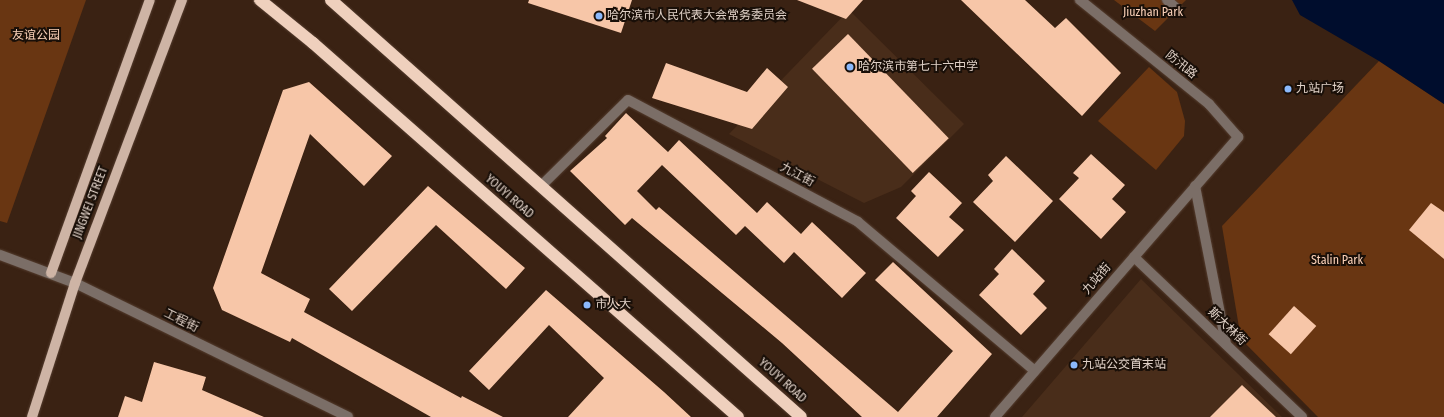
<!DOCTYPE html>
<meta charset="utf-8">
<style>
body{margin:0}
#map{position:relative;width:1444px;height:417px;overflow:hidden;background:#3a2213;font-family:"Fira Sans Condensed","Noto Sans SC",sans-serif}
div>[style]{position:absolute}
.built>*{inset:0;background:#492d1a}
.green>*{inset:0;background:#693612}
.water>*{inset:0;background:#000d2d}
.building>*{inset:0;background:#f7c6a8;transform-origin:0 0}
.roads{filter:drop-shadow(0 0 1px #553e30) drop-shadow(0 0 1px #553e30)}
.minor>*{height:10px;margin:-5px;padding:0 5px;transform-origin:5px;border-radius:5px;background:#7b6e67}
.major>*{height:10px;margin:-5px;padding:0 5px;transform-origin:5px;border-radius:5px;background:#ceb4a5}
.highway>*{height:12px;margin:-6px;padding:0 6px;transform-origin:6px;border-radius:6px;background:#efd0bd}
.dots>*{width:11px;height:11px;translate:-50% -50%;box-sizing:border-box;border:2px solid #190f08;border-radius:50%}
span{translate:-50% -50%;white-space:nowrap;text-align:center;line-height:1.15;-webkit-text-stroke:4px #190f08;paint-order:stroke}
.park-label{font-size:12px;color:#fcd2b9}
.poi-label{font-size:12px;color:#e0d1c7}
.left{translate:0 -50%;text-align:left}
.street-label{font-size:12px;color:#e0d1c7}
</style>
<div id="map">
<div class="built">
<i style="clip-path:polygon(849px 10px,964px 124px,901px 187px,864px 203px,729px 134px)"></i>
<i style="clip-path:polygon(1141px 279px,1282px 417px,1022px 417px)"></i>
</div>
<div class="green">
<i style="clip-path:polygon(0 0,86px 0,7px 223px,0 221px)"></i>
<i style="clip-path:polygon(1114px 0,1186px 0,1155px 31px)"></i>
<i style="clip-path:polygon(1379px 61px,1444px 104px,1444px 417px,1318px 417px,1241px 339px,1222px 226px)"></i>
<i style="clip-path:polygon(1149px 67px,1177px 92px,1185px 121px,1184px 136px,1156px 170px,1098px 121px)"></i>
</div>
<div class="water">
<i style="clip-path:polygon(1292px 0,1444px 0,1444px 104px,1379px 61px,1300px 15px)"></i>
</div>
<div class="building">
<i style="clip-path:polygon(529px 0,632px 0,621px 33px,528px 3px)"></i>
<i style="clip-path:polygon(797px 0,863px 0,846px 19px)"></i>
<i style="clip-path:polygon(961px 0,1025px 0,1055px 28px,1066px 18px,1121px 73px,1082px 116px)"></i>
<i style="left:848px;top:34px;width:145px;height:50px;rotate:46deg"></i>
<i style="clip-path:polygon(666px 63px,747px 92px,767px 68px,788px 87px,752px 129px,652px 98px)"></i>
<i style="clip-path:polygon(309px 82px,392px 156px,364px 186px,310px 134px,261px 273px,310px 299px,304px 312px,461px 398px,462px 396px,503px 417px,431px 417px,292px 338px,290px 342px,222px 310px,213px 288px,283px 90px)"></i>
<i style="clip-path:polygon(626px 113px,668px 152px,679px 140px,757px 213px,767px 202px,801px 234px,812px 222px,866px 273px,842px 298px,794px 252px,784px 263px,745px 226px,736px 235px,662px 165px,637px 191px,656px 210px,659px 207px,898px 412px,953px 351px,875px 280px,893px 262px,992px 354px,937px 417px,862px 417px,782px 343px,632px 218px,625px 225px,570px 171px,607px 138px,605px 136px)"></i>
<i style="clip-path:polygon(1091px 154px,1125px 185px,1112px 199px,1126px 212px,1101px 239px,1059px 199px,1079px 178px,1073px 173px)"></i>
<i style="clip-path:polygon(1006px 156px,1053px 201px,1015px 242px,973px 202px,993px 181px,988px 175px)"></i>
<i style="clip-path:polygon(929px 172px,962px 203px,949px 217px,964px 230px,938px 257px,896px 218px,916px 196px,911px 191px)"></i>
<i style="clip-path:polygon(428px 186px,525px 268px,506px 289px,436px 225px,352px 311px,329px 289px)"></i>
<i style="clip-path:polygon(1431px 203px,1444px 212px,1444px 259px,1409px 230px)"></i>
<i style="clip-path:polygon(1012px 249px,1045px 281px,1033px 294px,1047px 308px,1021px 335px,979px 295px,999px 274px,994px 269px)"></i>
<i style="clip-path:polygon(546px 290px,664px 392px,691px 417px,568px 417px,604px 378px,549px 325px,489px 390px,469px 371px)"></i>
<i style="left:1294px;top:306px;width:30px;height:38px;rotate:42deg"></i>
<i style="clip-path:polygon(154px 362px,206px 377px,202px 390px,264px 417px,118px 417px,125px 396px,142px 402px)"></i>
<i style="clip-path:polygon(1242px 385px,1276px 417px,1210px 417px)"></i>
</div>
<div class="roads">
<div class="minor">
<i style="left:1167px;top:0;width:13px;rotate:42deg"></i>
<i style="left:541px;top:186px;width:122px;rotate:-44.7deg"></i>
<i style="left:628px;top:100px;width:260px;rotate:27.9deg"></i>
<i style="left:858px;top:222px;width:231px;rotate:40.1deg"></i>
<i style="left:1195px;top:186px;width:161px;rotate:78.9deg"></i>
<i style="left:0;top:255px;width:80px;rotate:20.5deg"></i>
<i style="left:75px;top:283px;width:304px;rotate:26.1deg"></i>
<i style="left:1134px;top:257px;width:232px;rotate:43.6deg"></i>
<i style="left:995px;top:417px;width:371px;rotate:-49deg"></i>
<i style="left:1238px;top:137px;width:44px;rotate:-131.3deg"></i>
<i style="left:1209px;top:104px;width:166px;rotate:-141.1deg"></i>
</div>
<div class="major">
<i style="left:51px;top:273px;width:290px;rotate:-70.1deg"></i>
<i style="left:32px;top:417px;width:141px;rotate:-72.2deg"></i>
<i style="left:75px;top:283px;width:303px;rotate:-69.3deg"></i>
</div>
<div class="highway">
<i style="left:260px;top:0;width:68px;rotate:39.1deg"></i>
<i style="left:313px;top:43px;width:566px;rotate:41.35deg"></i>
<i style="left:331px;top:0;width:628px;rotate:41.58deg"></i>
</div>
</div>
<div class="dots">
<i style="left:599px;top:16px;background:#8bb9fc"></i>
<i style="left:850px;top:67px;background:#8bb9fc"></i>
<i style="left:1288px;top:89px;background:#8bb9fc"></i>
<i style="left:587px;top:305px;background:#8bb9fc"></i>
<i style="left:1074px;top:365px;background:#8bb9fc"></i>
</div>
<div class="park-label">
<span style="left:1153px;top:13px">Jiuzhan Park</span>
<span style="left:36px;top:36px">友谊公园</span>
<span style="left:1337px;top:261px">Stalin Park</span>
</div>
<div class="poi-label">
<span class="left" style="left:607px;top:16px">哈尔滨市人民代表大会常务委员会</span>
<span class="left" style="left:858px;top:67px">哈尔滨市第七十六中学</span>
<span class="left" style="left:1296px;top:89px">九站广场</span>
<span class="left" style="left:595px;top:305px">市人大</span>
<span class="left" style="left:1082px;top:365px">九站公交首末站</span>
</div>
<div class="street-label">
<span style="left:1181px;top:65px;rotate:39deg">防汛路</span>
<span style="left:797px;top:175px;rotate:28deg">九江街</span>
<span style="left:509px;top:197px;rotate:41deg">YOUYI ROAD</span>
<span style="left:91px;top:203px;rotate:-69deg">JINGWEI STREET</span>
<span style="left:1097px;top:279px;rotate:-49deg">九站街</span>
<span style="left:181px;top:321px;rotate:26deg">工程街</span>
<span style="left:1227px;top:327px;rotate:44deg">斯大林街</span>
<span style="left:782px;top:381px;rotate:42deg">YOUYI ROAD</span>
</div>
</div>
